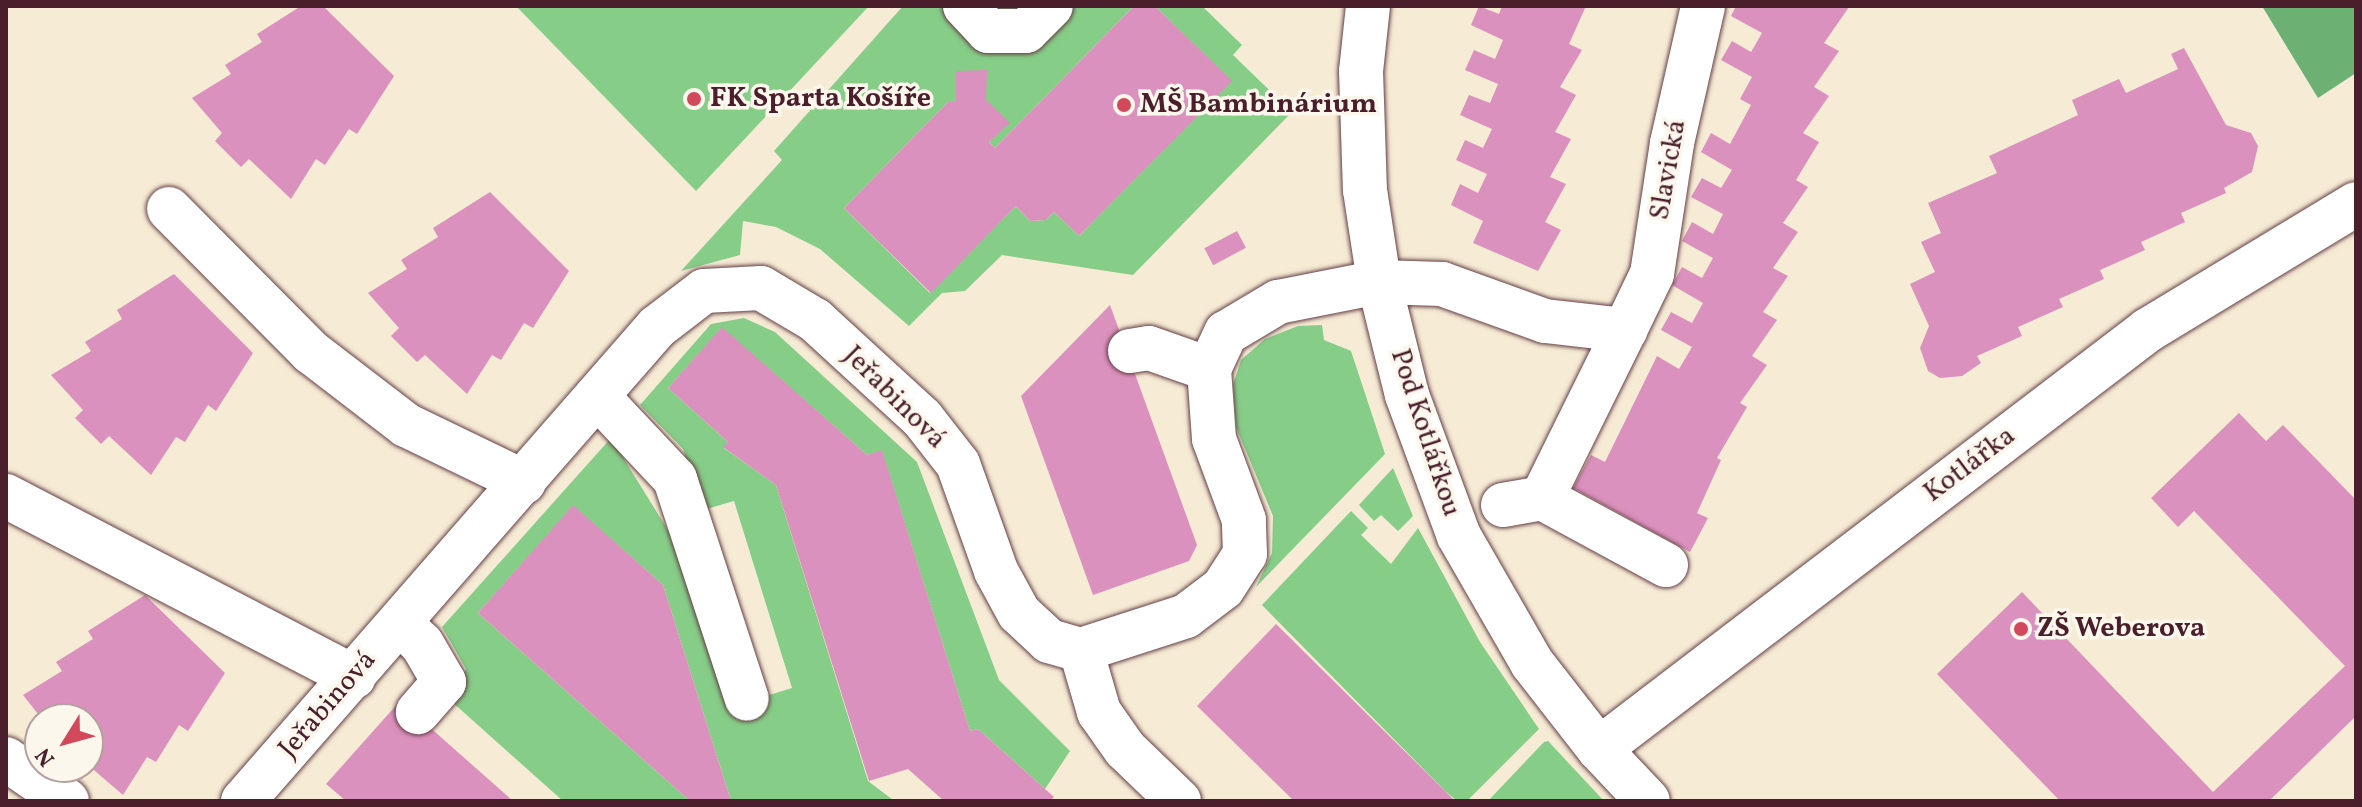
<!DOCTYPE html>
<meta charset="utf-8">
<style>
body{margin:0}
#map{position:relative;width:2362px;height:807px;overflow:hidden;background:#f6ebd5;font-family:Vollkorn,serif}
div>[style]{position:absolute}
.green>*{inset:0;background:#86cd88}
.forest>*{inset:0;background:#6cb074}
.building>*{inset:0;background:#db91be;transform-origin:0 0}
.roads{filter:drop-shadow(0 0 2px #643e44) drop-shadow(0 0 2px #643e44)}
.minor>*{height:44px;margin:-22px;padding:0 22px;transform-origin:22px;border-radius:22px;background:#fff}
.dots>*{width:22px;height:22px;translate:-50% -50%;box-sizing:border-box;border:4px solid #fbf7ec;border-radius:50%}
span{translate:-50% -50%;white-space:nowrap;text-align:center;line-height:1.15;-webkit-text-stroke:7px #fbf7ec;paint-order:stroke}
.poi-label{font-size:28px;color:#4a1f2b;font-weight:700}
.left{translate:0 -50%;text-align:left}
.street-label{font-size:28px;color:#4a1f2b}
.frame{position:absolute;inset:0;border:8px solid #4a1f2b;pointer-events:none}
.north{position:absolute;left:24px;top:703px;width:80px;height:80px;box-sizing:border-box;background:#fbf7ec;border:2px solid #b4a19f;border-radius:50%;rotate:233deg;font-size:22px;font-weight:700;line-height:32px;text-align:center;color:#4a1f2b}
.north::after{content:'';display:block;margin:auto;width:28px;height:36px;background:#d1495b;clip-path:polygon(50% 0,100% 100%,50% 72%,0 100%)}
</style>
<div id="map">
<div class="green">
<i style="clip-path:polygon(516px 6px,869px 6px,696px 191px)"></i>
<i style="clip-path:polygon(903px 6px,1134px 6px,995px 148px,989px 142px,1009px 123px,948px 102px,844px 208px,930px 293px,1016px 206px,1030px 221px,1046px 220px,1054px 212px,1079px 236px,1231px 81px,1155px 6px,1202px 6px,1242px 45px,1233px 55px,1292px 112px,1133px 275px,1002px 255px,965px 291px,942px 293px,909px 326px,820px 249px,776px 227px,743px 221px,740px 255px,681px 271px,782px 160px,774px 151px)"></i>
<i style="clip-path:polygon(744px 318px,775px 332px,917px 462px,999px 680px,1070px 751px,1045px 789px,978px 729px,970px 731px,882px 451px,867px 455px,722px 328px,668px 388px,728px 442px,724px 448px,776px 485px,868px 781px,893px 800px,731px 801px,663px 585px,573px 506px,478px 613px,690px 801px,563px 801px,451px 701px,466px 669px,442px 627px,611px 438px,674px 540px,727px 708px,792px 688px,734px 501px,703px 510px,683px 449px,640px 405px,711px 324px)"></i>
<i style="clip-path:polygon(1322px 325px,1324px 340px,1351px 351px,1385px 454px,1256px 587px,1272px 553px,1273px 516px,1236px 427px,1233px 385px,1241px 360px,1265px 339px,1298px 326px)"></i>
<i style="clip-path:polygon(1393px 468px,1413px 516px,1398px 531px,1381px 515px,1374px 521px,1359px 505px)"></i>
<i style="clip-path:polygon(1351px 511px,1368px 528px,1361px 535px,1391px 564px,1418px 528px,1480px 642px,1539px 729px,1467px 801px,1457px 801px,1445px 791px,1262px 605px)"></i>
<i style="clip-path:polygon(1548px 741px,1604px 801px,1488px 801px,1544px 742px)"></i>
</div>
<div class="forest">
<i style="clip-path:polygon(2262px 6px,2356px 6px,2356px 73px,2318px 98px)"></i>
</div>
<div class="building">
<i style="clip-path:polygon(301px 6px,323px 6px,394px 76px,357px 134px,349px 129px,325px 165px,316px 159px,291px 199px,249px 159px,241px 167px,215px 141px,222px 133px,192px 98px,231px 74px,225px 65px,262px 42px,257px 34px)"></i>
<i style="clip-path:polygon(1134px 6px,1155px 6px,1232px 81px,1079px 236px,1054px 212px,1046px 220px,1030px 221px,1016px 206px,931px 293px,844px 208px,948px 102px,956px 102px,956px 71px,987px 70px,986px 100px,1010px 123px,989px 142px,995px 148px)"></i>
<i style="clip-path:polygon(1479px 6px,1499px 14px,1502px 6px,1586px 6px,1569px 44px,1582px 50px,1560px 87px,1576px 95px,1555px 132px,1571px 139px,1550px 177px,1566px 184px,1545px 222px,1561px 230px,1538px 271px,1473px 243px,1483px 221px,1451px 205px,1460px 184px,1478px 193px,1487px 174px,1456px 160px,1465px 140px,1483px 148px,1492px 129px,1460px 115px,1469px 95px,1490px 103px,1498px 84px,1465px 70px,1474px 50px,1495px 59px,1503px 40px,1471px 25px)"></i>
<i style="clip-path:polygon(1736px 6px,1849px 7px,1824px 43px,1839px 51px,1814px 87px,1829px 96px,1803px 133px,1819px 142px,1796px 180px,1808px 187px,1783px 223px,1798px 232px,1773px 268px,1788px 276px,1763px 312px,1777px 320px,1752px 356px,1767px 365px,1740px 403px,1747px 407px,1717px 458px,1721px 460px,1697px 513px,1708px 518px,1690px 552px,1573px 488px,1591px 455px,1605px 462px,1657px 356px,1679px 369px,1692px 347px,1661px 330px,1671px 312px,1692px 323px,1703px 303px,1672px 285px,1682px 267px,1702px 278px,1713px 258px,1682px 241px,1692px 222px,1713px 234px,1723px 214px,1691px 197px,1702px 178px,1721px 188px,1732px 170px,1701px 152px,1711px 133px,1730px 144px,1751px 105px,1740px 99px,1752px 77px,1721px 60px,1732px 41px,1751px 52px,1762px 33px,1731px 16px)"></i>
<i style="clip-path:polygon(2184px 48px,2226px 125px,2251px 133px,2258px 146px,2252px 172px,2224px 188px,2226px 193px,2181px 213px,2185px 222px,2141px 242px,2145px 250px,2100px 270px,2104px 279px,2059px 299px,2063px 307px,2018px 327px,2022px 336px,1977px 356px,1981px 363px,1962px 376px,1940px 378px,1928px 371px,1920px 348px,1929px 326px,1910px 284px,1935px 272px,1921px 242px,1941px 233px,1928px 203px,1997px 173px,1989px 156px,2078px 115px,2072px 100px,2119px 79px,2126px 93px,2178px 69px,2171px 54px)"></i>
<i style="clip-path:polygon(490px 192px,569px 271px,533px 328px,524px 323px,501px 360px,492px 355px,467px 394px,425px 355px,417px 362px,391px 336px,399px 328px,368px 293px,407px 269px,401px 260px,438px 237px,433px 228px)"></i>
<i style="left:1237px;top:231px;width:19px;height:37px;rotate:62deg"></i>
<i style="clip-path:polygon(174px 274px,253px 353px,216px 411px,208px 405px,185px 442px,176px 437px,151px 475px,109px 436px,101px 444px,75px 418px,83px 410px,51px 375px,91px 351px,85px 342px,122px 319px,117px 310px)"></i>
<i style="clip-path:polygon(1110px 305px,1197px 545px,1189px 561px,1093px 595px,1021px 396px)"></i>
<i style="clip-path:polygon(722px 327px,867px 455px,882px 450px,970px 731px,978px 729px,1054px 797px,1050px 801px,944px 801px,908px 769px,869px 781px,776px 485px,723px 447px,728px 442px,668px 388px)"></i>
<i style="clip-path:polygon(2239px 413px,2266px 441px,2283px 425px,2356px 500px,2356px 716px,2269px 801px,2060px 801px,1937px 674px,2022px 592px,2213px 792px,2345px 666px,2194px 511px,2178px 527px,2151px 498px)"></i>
<i style="clip-path:polygon(573px 505px,663px 585px,731px 801px,690px 801px,478px 613px)"></i>
<i style="clip-path:polygon(145px 595px,225px 673px,188px 731px,179px 725px,156px 762px,147px 757px,123px 795px,88px 765px,88px 719px,42px 719px,23px 695px,62px 671px,56px 662px,93px 639px,88px 631px)"></i>
<i style="clip-path:polygon(1276px 624px,1445px 791px,1455px 801px,1294px 801px,1197px 706px)"></i>
<i style="clip-path:polygon(400px 701px,513px 801px,346px 801px,326px 784px)"></i>
</div>
<div class="roads">
<div class="minor">
<i style="left:965px;top:6px;width:34px;rotate:47deg"></i>
<i style="left:988px;top:31px;width:38px"></i>
<i style="left:1026px;top:31px;width:35px;rotate:-45deg"></i>
<i style="left:1368px;top:6px;width:65px;rotate:96.1deg"></i>
<i style="left:1361px;top:71px;width:119px;rotate:88.1deg"></i>
<i style="left:1365px;top:190px;width:93px;rotate:81.3deg"></i>
<i style="left:1379px;top:282px;width:116px;rotate:76.1deg"></i>
<i style="left:1407px;top:395px;width:150px;rotate:69.8deg"></i>
<i style="left:1459px;top:536px;width:146px;rotate:60.1deg"></i>
<i style="left:1532px;top:663px;width:109px;rotate:52.1deg"></i>
<i style="left:1599px;top:749px;width:71px;rotate:46.7deg"></i>
<i style="left:169px;top:209px;width:202px;rotate:45.2deg"></i>
<i style="left:311px;top:352px;width:120px;rotate:37.5deg"></i>
<i style="left:406px;top:425px;width:131px;rotate:25.8deg"></i>
<i style="left:1130px;top:351px;width:19px;rotate:-9deg"></i>
<i style="left:1149px;top:348px;width:64px;rotate:19.3deg"></i>
<i style="left:599px;top:398px;width:111px;rotate:46.8deg"></i>
<i style="left:675px;top:479px;width:231px;rotate:71.9deg"></i>
<i style="left:6px;top:496px;width:392px;rotate:27.5deg"></i>
<i style="left:1542px;top:498px;width:141px;rotate:28.4deg"></i>
<i style="left:1503px;top:505px;width:40px;rotate:-10deg"></i>
<i style="left:1542px;top:498px;width:187px;rotate:-63.7deg"></i>
<i style="left:400px;top:623px;width:30px;rotate:44deg"></i>
<i style="left:422px;top:644px;width:44px;rotate:59.9deg"></i>
<i style="left:444px;top:682px;width:40px;rotate:131deg"></i>
<i style="left:1081px;top:650px;width:65px;rotate:73.8deg"></i>
<i style="left:1099px;top:712px;width:45px;rotate:54.9deg"></i>
<i style="left:1125px;top:749px;width:75px;rotate:43.9deg"></i>
<i style="left:1599px;top:749px;width:691px;rotate:-37.35deg"></i>
<i style="left:2148px;top:330px;width:243px;rotate:-31.2deg"></i>
<i style="left:6px;top:759px;width:74px;rotate:34.5deg"></i>
<i style="left:243px;top:801px;width:629px;rotate:-48.87deg"></i>
<i style="left:657px;top:327px;width:59px;rotate:-37.5deg"></i>
<i style="left:704px;top:291px;width:57px;rotate:-3deg"></i>
<i style="left:761px;top:288px;width:63px;rotate:30.7deg"></i>
<i style="left:815px;top:320px;width:145px;rotate:42.5deg"></i>
<i style="left:922px;top:418px;width:58px;rotate:52deg"></i>
<i style="left:958px;top:464px;width:114px;rotate:70.4deg"></i>
<i style="left:996px;top:571px;width:48px;rotate:61.3deg"></i>
<i style="left:1019px;top:613px;width:41px;rotate:43deg"></i>
<i style="left:1049px;top:641px;width:33px;rotate:16deg"></i>
<i style="left:1081px;top:650px;width:110px;rotate:-17.9deg"></i>
<i style="left:1186px;top:616px;width:46px;rotate:-37.1deg"></i>
<i style="left:1223px;top:588px;width:40px;rotate:-57.1deg"></i>
<i style="left:1245px;top:554px;width:34px;rotate:-92deg"></i>
<i style="left:1244px;top:520px;width:86px;rotate:-110.3deg"></i>
<i style="left:1214px;top:439px;width:70px;rotate:-94.1deg"></i>
<i style="left:1209px;top:369px;width:40px;rotate:-65deg"></i>
<i style="left:1226px;top:333px;width:61px;rotate:-30.8deg"></i>
<i style="left:1278px;top:302px;width:103px;rotate:-11.2deg"></i>
<i style="left:1379px;top:282px;width:63px;rotate:1.8deg"></i>
<i style="left:1442px;top:284px;width:109px;rotate:19.8deg"></i>
<i style="left:1545px;top:321px;width:81px;rotate:6.4deg"></i>
<i style="left:1625px;top:330px;width:62px;rotate:-64.3deg"></i>
<i style="left:1652px;top:274px;width:133px;rotate:-81.3deg"></i>
<i style="left:1672px;top:143px;width:140px;rotate:-77.2deg"></i>
</div>
</div>
<div class="dots">
<i style="left:694px;top:99px;background:#d1495b"></i>
<i style="left:1124px;top:105px;background:#d1495b"></i>
<i style="left:2021px;top:629px;background:#d1495b"></i>
</div>
<div class="poi-label">
<span class="left" style="left:710px;top:99px">FK Sparta Košíře</span>
<span class="left" style="left:1140px;top:105px">MŠ Bambinárium</span>
<span class="left" style="left:2037px;top:629px">ZŠ Weberova</span>
</div>
<div class="street-label">
<span style="left:1669px;top:170px;rotate:-80deg">Slavická</span>
<span style="left:894px;top:398px;rotate:45deg">Jeřabinová</span>
<span style="left:1425px;top:433px;rotate:72deg">Pod Kotlářkou</span>
<span style="left:1970px;top:465px;rotate:-37deg">Kotlářka</span>
<span style="left:328px;top:705px;rotate:-49deg">Jeřabinová</span>
</div>
<div class="frame"></div>
<div class="north">N</div>
</div>
